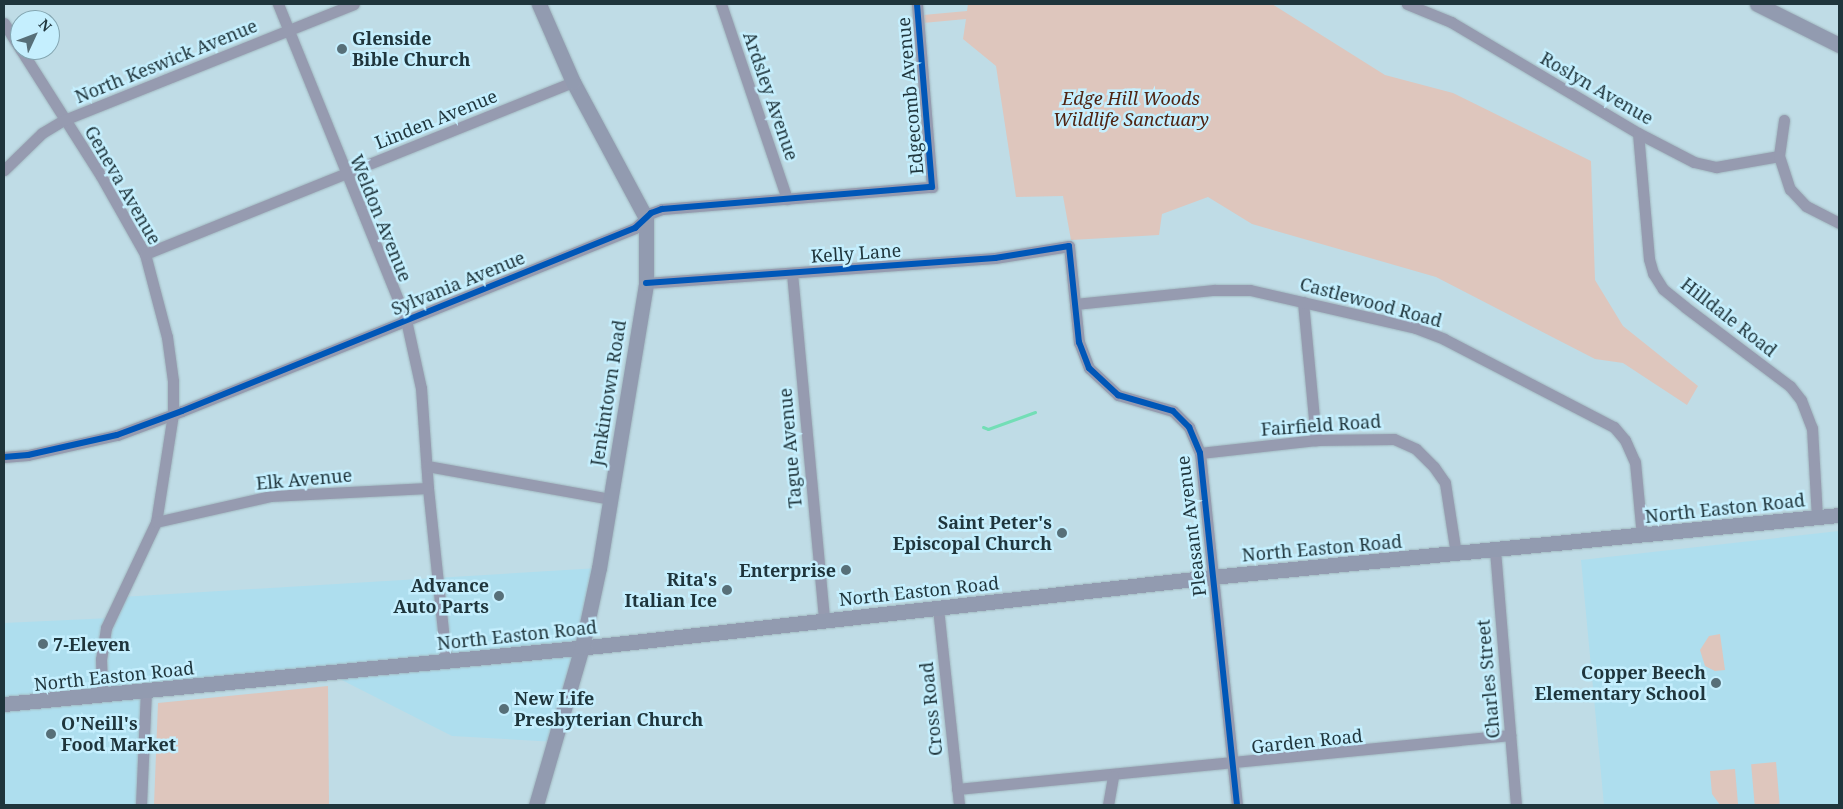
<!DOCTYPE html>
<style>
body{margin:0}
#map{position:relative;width:1843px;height:809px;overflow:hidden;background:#bfdce6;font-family:"Noto Serif",serif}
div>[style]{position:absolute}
.built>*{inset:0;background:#aedeee}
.green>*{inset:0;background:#dec6bd;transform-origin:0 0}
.stream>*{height:3px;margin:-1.5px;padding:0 1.5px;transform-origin:1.5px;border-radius:1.5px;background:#73deb6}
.roads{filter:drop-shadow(0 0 1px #a2b9c1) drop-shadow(0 0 1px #a2b9c1)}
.street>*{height:11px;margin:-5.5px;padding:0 5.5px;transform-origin:5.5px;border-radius:5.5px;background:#969bb0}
.secondary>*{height:15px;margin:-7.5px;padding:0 7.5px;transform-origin:7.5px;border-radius:7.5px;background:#929bb0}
.cycleway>*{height:6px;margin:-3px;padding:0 3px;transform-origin:3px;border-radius:3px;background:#0057b8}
.dots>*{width:14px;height:14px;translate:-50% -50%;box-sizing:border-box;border:2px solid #c5effe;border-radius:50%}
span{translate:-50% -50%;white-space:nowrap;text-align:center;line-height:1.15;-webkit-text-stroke:5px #c5effe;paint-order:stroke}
.poi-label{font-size:18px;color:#1f353c;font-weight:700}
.left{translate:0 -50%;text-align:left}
.right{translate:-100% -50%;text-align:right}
.street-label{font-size:18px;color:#1f353c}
.park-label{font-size:18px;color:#502412;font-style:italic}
.frame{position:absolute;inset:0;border:5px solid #1f353c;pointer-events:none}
.north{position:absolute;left:10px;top:10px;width:50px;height:50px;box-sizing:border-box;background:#c5effe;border:1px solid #83a5b0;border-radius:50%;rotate:47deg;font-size:14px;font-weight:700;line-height:20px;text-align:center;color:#1f353c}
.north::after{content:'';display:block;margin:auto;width:18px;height:22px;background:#576f78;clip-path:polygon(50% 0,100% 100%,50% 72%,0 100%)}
</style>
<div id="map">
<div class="built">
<i style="clip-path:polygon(1839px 531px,1839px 805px,1604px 805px,1581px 560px)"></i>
<i style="clip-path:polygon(599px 568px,556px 742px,452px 736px,328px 673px,146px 692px,141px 805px,4px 805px,4px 623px,111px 618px,122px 597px)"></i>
</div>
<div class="green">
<i style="clip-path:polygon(968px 4px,1272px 4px,1385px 75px,1453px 93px,1591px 161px,1595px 280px,1623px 326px,1698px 386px,1687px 405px,1623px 363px,1595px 359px,1436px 277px,1252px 224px,1208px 197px,1162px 214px,1159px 235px,1071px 240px,1063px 196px,1016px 197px,996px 66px,963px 39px,966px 19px,923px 23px,923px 15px,967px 11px)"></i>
<i style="clip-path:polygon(1720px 634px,1725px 670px,1715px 671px,1705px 666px,1700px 650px,1709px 636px)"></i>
<i style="clip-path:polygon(328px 686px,329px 805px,154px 805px,158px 703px)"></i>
<i style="left:1776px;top:762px;width:42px;height:25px;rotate:85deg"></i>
<i style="clip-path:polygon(1735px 769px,1738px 804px,1720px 805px,1712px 794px,1710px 771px)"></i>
</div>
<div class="stream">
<i style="left:983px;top:427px;width:5px;rotate:22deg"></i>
<i style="left:988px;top:429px;width:50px;rotate:-19.9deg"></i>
</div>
<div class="roads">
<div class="street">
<i style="left:278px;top:4px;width:341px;rotate:67.9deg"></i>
<i style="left:406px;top:320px;width:70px;rotate:77.6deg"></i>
<i style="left:421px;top:388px;width:100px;rotate:86deg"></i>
<i style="left:428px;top:488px;width:173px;rotate:84deg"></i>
<i style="left:721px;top:4px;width:206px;rotate:71.3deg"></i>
<i style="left:1407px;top:4px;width:48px;rotate:22.2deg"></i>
<i style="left:1451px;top:22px;width:217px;rotate:30.7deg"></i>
<i style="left:1638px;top:133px;width:63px;rotate:27.4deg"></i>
<i style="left:1694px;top:162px;width:23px;rotate:13deg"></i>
<i style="left:1716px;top:167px;width:64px;rotate:-9.9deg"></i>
<i style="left:4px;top:23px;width:31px;rotate:58deg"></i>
<i style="left:21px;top:50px;width:149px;rotate:57.6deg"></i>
<i style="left:101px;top:176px;width:90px;rotate:60.6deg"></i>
<i style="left:145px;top:254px;width:86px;rotate:75.2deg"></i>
<i style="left:167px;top:337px;width:44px;rotate:82.2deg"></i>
<i style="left:173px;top:381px;width:33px;rotate:90deg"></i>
<i style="left:173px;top:414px;width:109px;rotate:98.9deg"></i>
<i style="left:156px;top:522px;width:117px;rotate:115.3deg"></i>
<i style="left:106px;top:628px;width:31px;rotate:99deg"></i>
<i style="left:101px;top:659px;width:36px;rotate:88deg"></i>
<i style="left:1784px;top:120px;width:36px;rotate:98deg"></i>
<i style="left:1779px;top:156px;width:35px;rotate:72deg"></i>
<i style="left:1790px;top:189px;width:23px;rotate:47deg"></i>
<i style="left:1806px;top:206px;width:37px;rotate:27deg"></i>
<i style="left:1638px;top:133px;width:126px;rotate:85deg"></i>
<i style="left:1649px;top:259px;width:15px;rotate:74deg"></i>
<i style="left:1653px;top:273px;width:19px;rotate:58deg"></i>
<i style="left:1663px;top:289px;width:28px;rotate:39deg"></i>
<i style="left:1685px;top:307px;width:131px;rotate:37deg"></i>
<i style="left:1790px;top:386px;width:18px;rotate:52deg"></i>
<i style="left:1801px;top:400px;width:30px;rotate:69deg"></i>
<i style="left:1812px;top:428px;width:90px;rotate:86.8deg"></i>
<i style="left:4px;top:170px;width:53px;rotate:-44.2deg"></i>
<i style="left:42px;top:133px;width:26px;rotate:-31deg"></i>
<i style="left:64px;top:120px;width:312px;rotate:-21.8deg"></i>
<i style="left:145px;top:254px;width:461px;rotate:-21.9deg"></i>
<i style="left:792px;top:273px;width:347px;rotate:84.7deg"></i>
<i style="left:646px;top:283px;width:350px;rotate:-4.1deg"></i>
<i style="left:995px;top:258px;width:75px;rotate:-9.2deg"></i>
<i style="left:1069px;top:246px;width:97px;rotate:84.1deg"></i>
<i style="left:1079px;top:342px;width:28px;rotate:69deg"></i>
<i style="left:1089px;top:368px;width:40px;rotate:43deg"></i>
<i style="left:1118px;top:395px;width:57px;rotate:16.2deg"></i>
<i style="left:1173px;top:411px;width:23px;rotate:45deg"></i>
<i style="left:1189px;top:427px;width:28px;rotate:67deg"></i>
<i style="left:1200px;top:453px;width:354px;rotate:84deg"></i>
<i style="left:1303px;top:302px;width:139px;rotate:84.6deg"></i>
<i style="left:1075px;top:304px;width:140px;rotate:-5.8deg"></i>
<i style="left:1214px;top:290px;width:36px"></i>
<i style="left:1250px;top:290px;width:170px;rotate:12.9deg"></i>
<i style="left:1416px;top:328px;width:30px;rotate:21deg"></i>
<i style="left:1444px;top:339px;width:191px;rotate:27.4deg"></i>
<i style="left:1614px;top:427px;width:17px;rotate:50deg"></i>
<i style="left:1625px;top:440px;width:24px;rotate:66deg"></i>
<i style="left:1635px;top:462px;width:74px;rotate:84.6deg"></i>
<i style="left:1200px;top:453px;width:117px;rotate:-6.4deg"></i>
<i style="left:1316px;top:440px;width:78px;rotate:-0.7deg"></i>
<i style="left:1394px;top:439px;width:24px;rotate:24deg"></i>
<i style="left:1416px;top:449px;width:25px;rotate:45deg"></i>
<i style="left:1434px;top:467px;width:19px;rotate:55deg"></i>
<i style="left:1445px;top:483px;width:72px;rotate:81.2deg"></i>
<i style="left:4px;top:457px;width:24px;rotate:-5deg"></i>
<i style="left:28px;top:455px;width:91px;rotate:-12.7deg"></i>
<i style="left:117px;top:435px;width:69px;rotate:-20.3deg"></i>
<i style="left:182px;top:411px;width:489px;rotate:-22deg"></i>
<i style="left:635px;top:228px;width:22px;rotate:-43deg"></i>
<i style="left:651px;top:213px;width:12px;rotate:-20deg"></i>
<i style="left:662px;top:209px;width:271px;rotate:-4.7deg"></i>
<i style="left:932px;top:187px;width:184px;rotate:-94.7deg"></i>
<i style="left:427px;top:466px;width:186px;rotate:10.2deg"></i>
<i style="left:156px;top:522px;width:117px;rotate:-12.8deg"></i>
<i style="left:270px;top:496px;width:158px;rotate:-2.9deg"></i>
<i style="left:1495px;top:550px;width:256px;rotate:85.3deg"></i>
<i style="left:938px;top:608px;width:198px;rotate:83.9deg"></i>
<i style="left:957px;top:789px;width:556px;rotate:-5.58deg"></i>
<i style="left:141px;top:805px;width:113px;rotate:-87.5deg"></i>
<i style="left:1108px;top:805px;width:29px;rotate:-80deg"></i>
</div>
<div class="secondary">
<i style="left:1757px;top:4px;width:92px;rotate:26.6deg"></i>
<i style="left:4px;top:704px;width:597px;rotate:-5.58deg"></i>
<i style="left:598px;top:646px;width:618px;rotate:-6.41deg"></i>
<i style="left:1212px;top:577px;width:630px;rotate:-5.65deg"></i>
<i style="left:536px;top:805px;width:165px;rotate:-73.8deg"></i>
<i style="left:582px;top:647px;width:81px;rotate:-77.9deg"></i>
<i style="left:599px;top:568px;width:289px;rotate:-80.6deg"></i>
<i style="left:646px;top:283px;width:65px;rotate:-90deg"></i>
<i style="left:646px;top:218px;width:154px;rotate:-118.2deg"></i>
<i style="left:573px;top:82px;width:85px;rotate:-113.6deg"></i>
</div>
</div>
<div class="cycleway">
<i style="left:646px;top:283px;width:350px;rotate:-4.1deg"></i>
<i style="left:995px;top:258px;width:75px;rotate:-9.2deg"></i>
<i style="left:1069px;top:246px;width:97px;rotate:84.1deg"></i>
<i style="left:1079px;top:342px;width:28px;rotate:69deg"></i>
<i style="left:1089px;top:368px;width:40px;rotate:43deg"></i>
<i style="left:1118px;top:395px;width:57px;rotate:16.2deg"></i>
<i style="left:1173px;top:411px;width:23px;rotate:45deg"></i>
<i style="left:1189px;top:427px;width:28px;rotate:67deg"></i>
<i style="left:1200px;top:453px;width:354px;rotate:84deg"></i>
<i style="left:4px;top:457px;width:24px;rotate:-5deg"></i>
<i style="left:28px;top:455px;width:91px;rotate:-12.7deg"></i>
<i style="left:117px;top:435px;width:69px;rotate:-20.3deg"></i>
<i style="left:182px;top:411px;width:489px;rotate:-22deg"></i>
<i style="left:635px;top:228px;width:22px;rotate:-43deg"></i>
<i style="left:651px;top:213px;width:12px;rotate:-20deg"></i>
<i style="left:662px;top:209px;width:271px;rotate:-4.7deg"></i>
<i style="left:932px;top:187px;width:184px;rotate:-94.7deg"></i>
</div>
<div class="dots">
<i style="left:342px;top:49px;background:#576f78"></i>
<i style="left:1062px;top:533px;background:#576f78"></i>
<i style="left:846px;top:570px;background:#576f78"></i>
<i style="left:727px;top:590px;background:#576f78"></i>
<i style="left:499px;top:596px;background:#576f78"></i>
<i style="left:43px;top:644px;background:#576f78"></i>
<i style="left:1716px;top:683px;background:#576f78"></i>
<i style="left:504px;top:709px;background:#576f78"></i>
<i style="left:51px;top:734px;background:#576f78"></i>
</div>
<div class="poi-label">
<span class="left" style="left:352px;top:49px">Glenside<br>Bible Church</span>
<span class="right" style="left:1052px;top:533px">Saint Peter's<br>Episcopal Church</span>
<span class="right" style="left:836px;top:570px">Enterprise</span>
<span class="right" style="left:717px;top:590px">Rita's<br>Italian Ice</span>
<span class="right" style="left:489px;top:596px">Advance<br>Auto Parts</span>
<span class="left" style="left:53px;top:644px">7-Eleven</span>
<span class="right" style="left:1706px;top:683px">Copper Beech<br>Elementary School</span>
<span class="left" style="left:514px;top:709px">New Life<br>Presbyterian Church</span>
<span class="left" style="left:61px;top:734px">O'Neill's<br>Food Market</span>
</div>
<div class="street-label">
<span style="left:166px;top:61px;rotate:-22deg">North Keswick Avenue</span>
<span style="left:1597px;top:88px;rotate:30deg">Roslyn Avenue</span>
<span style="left:771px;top:96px;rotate:71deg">Ardsley Avenue</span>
<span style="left:910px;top:96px;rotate:-95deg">Edgecomb Avenue</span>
<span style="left:436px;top:119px;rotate:-22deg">Linden Avenue</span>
<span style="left:123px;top:185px;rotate:60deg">Geneva Avenue</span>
<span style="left:381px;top:218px;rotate:68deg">Weldon Avenue</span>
<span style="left:856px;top:253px;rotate:-4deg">Kelly Lane</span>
<span style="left:458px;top:283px;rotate:-22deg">Sylvania Avenue</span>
<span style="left:1371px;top:302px;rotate:15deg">Castlewood Road</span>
<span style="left:1729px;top:317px;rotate:38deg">Hilldale Road</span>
<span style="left:608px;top:393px;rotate:-81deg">Jenkintown Road</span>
<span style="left:1321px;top:425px;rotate:-4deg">Fairfield Road</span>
<span style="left:790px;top:448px;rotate:-95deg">Tague Avenue</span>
<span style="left:304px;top:479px;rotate:-5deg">Elk Avenue</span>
<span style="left:1725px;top:508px;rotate:-6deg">North Easton Road</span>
<span style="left:1191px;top:526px;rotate:-97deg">Pleasant Avenue</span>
<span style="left:1322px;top:548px;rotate:-5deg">North Easton Road</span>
<span style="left:919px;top:591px;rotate:-6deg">North Easton Road</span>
<span style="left:517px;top:635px;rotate:-6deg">North Easton Road</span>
<span style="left:114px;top:676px;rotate:-6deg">North Easton Road</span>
<span style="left:1488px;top:679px;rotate:-95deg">Charles Street</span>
<span style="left:931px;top:709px;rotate:-96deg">Cross Road</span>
<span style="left:1307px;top:741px;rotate:-6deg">Garden Road</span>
</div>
<div class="park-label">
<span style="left:1131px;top:109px">Edge Hill Woods<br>Wildlife Sanctuary</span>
</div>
<div class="frame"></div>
<div class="north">N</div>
</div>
